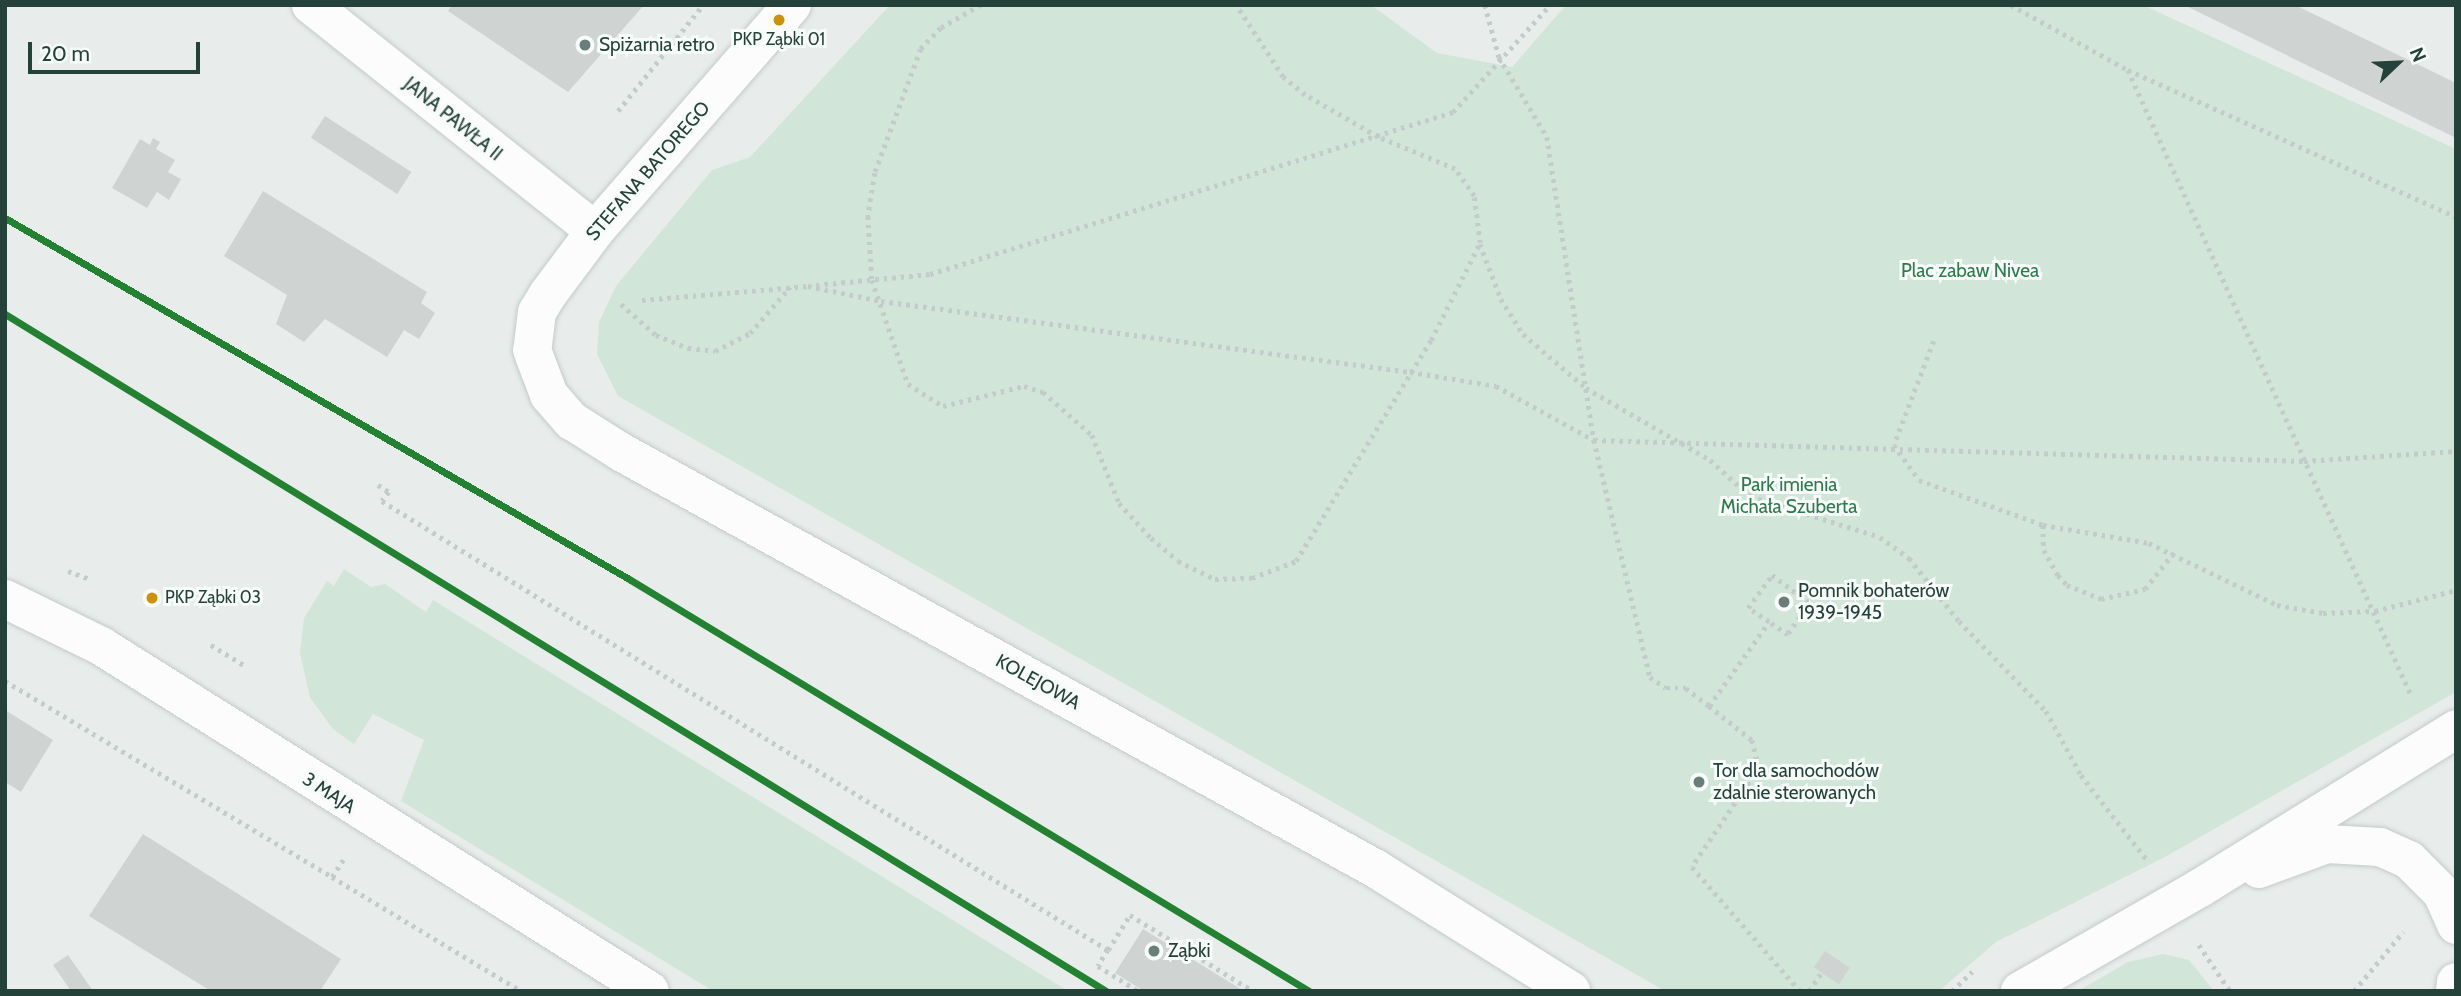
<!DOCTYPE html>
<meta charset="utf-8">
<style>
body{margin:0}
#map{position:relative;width:2461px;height:996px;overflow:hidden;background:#e8edeb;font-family:Cabin,sans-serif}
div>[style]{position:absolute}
.green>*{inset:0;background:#d1e6d8}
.building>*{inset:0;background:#cfd4d2;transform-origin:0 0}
.path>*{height:4.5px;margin-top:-2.25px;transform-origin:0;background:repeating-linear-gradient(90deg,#c3ccca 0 3.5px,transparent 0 8.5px)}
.roads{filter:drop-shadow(0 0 2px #c3cbc8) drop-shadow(0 0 2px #c3cbc8)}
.secondary>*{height:38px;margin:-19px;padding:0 19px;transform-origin:19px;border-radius:19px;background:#fcfcfc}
.rail-1>*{height:7px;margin:-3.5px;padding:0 3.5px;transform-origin:3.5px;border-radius:3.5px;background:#238132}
.dots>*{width:19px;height:19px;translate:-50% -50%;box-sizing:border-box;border:4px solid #f7fbf9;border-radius:50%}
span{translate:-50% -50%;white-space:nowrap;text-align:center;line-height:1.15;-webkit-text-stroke:6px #f7fbf9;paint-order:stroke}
.bus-label{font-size:17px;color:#24423a}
.left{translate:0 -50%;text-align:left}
.poi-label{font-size:19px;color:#24423a}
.street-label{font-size:19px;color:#24423a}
.park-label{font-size:19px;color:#2d7a4b}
.frame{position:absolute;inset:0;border:7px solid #24423a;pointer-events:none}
.north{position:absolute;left:2363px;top:28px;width:70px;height:70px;-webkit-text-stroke:5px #f7fbf9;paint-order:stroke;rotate:67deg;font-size:19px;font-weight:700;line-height:28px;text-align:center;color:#24423a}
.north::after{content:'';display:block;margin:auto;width:24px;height:32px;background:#24423a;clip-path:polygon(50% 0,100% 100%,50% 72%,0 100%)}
.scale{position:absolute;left:28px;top:42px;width:172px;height:32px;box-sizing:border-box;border:4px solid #24423a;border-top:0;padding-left:9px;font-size:21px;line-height:24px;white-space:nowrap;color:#24423a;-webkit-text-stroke:5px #f7fbf9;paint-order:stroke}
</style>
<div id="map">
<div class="green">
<i style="clip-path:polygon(890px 5px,1371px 5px,1437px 53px,1512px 67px,1566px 5px,2143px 5px,2456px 149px,2456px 692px,2163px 858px,1996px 942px,1939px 991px,1665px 991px,618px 396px,597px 354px,599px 322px,616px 286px,712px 170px,750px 157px)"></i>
<i style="clip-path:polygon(344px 569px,371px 587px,385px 584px,426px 612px,433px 600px,1068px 991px,713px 991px,401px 801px,424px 740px,373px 714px,354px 744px,333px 729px,310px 698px,300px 653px,304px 618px,327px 581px,334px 586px)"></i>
<i style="clip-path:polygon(2163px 954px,2189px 960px,2214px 991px,2078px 991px,2128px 962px)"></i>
</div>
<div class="building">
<i style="clip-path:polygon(452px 5px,644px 5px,568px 92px,448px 11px)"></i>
<i style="clip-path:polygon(2184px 5px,2295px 5px,2456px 83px,2456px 138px)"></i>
<i style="left:325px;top:116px;width:103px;height:26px;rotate:33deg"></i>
<i style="clip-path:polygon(153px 138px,160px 142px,156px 149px,175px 160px,168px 172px,181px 179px,169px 200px,157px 192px,147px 208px,112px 188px,140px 139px,150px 145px)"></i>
<i style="clip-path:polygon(263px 191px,427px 292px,421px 303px,435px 313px,419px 339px,404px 330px,387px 357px,325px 319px,304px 342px,276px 324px,287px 295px,224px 256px)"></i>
<i style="clip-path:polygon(5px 710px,53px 740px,21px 792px,5px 782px)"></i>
<i style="clip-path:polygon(143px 834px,341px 959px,320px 991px,211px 991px,89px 916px)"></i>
<i style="clip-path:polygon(1143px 929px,1244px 991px,1144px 991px,1115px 973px)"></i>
<i style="left:1825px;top:951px;width:30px;height:20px;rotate:34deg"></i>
<i style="clip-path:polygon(68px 955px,93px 991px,71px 991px,53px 965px)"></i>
</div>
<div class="path">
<i style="left:981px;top:5px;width:46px;rotate:150.1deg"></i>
<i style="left:941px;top:28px;width:29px;rotate:134deg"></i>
<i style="left:921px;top:49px;width:132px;rotate:110.4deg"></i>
<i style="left:875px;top:173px;width:44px;rotate:99.2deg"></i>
<i style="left:868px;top:216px;width:64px;rotate:86.4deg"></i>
<i style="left:872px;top:280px;width:110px;rotate:70.9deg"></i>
<i style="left:908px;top:384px;width:41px;rotate:32.2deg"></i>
<i style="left:943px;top:406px;width:83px;rotate:-13.9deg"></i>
<i style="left:1024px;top:386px;width:20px;rotate:18deg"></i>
<i style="left:1043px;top:392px;width:65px;rotate:41.3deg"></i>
<i style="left:1092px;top:435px;width:73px;rotate:68.3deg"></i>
<i style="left:1119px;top:503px;width:47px;rotate:47.6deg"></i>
<i style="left:1151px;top:538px;width:35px;rotate:40deg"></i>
<i style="left:1178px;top:561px;width:41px;rotate:25.9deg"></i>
<i style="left:1215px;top:579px;width:37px;rotate:-2deg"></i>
<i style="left:1252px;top:578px;width:47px;rotate:-21.1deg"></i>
<i style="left:1296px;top:561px;width:259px;rotate:-58.6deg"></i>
<i style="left:1431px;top:340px;width:109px;rotate:-63.2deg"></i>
<i style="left:1480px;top:243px;width:47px;rotate:-97.3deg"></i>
<i style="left:1474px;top:196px;width:33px;rotate:-125deg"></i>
<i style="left:1455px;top:169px;width:83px;rotate:-157.4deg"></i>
<i style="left:1378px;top:137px;width:84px;rotate:-150.1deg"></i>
<i style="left:1305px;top:95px;width:28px;rotate:-141deg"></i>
<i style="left:1283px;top:77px;width:86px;rotate:-123.1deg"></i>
<i style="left:1485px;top:5px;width:54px;rotate:74.9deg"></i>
<i style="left:1499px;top:57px;width:93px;rotate:59deg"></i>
<i style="left:1547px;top:137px;width:307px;rotate:81.2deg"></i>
<i style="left:1594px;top:440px;width:244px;rotate:76.7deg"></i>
<i style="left:1650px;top:677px;width:19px;rotate:35deg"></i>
<i style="left:1666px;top:688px;width:20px"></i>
<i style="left:1686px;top:688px;width:29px;rotate:38deg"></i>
<i style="left:1709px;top:706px;width:103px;rotate:-54.5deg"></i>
<i style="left:1769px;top:622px;width:25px;rotate:-146deg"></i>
<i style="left:1748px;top:608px;width:41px;rotate:-54deg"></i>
<i style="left:1772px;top:575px;width:47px;rotate:36.4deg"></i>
<i style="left:1810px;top:603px;width:39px;rotate:125deg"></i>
<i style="left:1788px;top:635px;width:23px;rotate:-146deg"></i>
<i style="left:2011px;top:5px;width:134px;rotate:29.1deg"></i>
<i style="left:2128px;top:70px;width:359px;rotate:24.1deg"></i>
<i style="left:2128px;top:70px;width:688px;rotate:65.63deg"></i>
<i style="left:618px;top:111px;width:136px;rotate:-51.3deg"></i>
<i style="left:1480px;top:244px;width:59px;rotate:69.1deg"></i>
<i style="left:1501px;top:299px;width:41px;rotate:57.8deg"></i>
<i style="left:1523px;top:334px;width:83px;rotate:40.6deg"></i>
<i style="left:1586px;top:388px;width:143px;rotate:30.1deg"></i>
<i style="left:1710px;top:460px;width:54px;rotate:42deg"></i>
<i style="left:1750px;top:496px;width:136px;rotate:17.5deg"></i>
<i style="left:1880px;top:537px;width:36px;rotate:36deg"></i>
<i style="left:1909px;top:558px;width:80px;rotate:51.6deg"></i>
<i style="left:1959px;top:621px;width:125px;rotate:46deg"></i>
<i style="left:2046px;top:711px;width:73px;rotate:61.3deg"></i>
<i style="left:2081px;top:775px;width:108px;rotate:52.2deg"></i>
<i style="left:816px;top:285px;width:115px;rotate:-5.5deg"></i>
<i style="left:930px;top:274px;width:548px;rotate:-17.21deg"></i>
<i style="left:1453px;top:112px;width:144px;rotate:-47.8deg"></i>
<i style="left:642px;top:300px;width:167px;rotate:-4.8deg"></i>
<i style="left:808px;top:286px;width:75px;rotate:11.6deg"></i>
<i style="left:881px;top:301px;width:534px;rotate:7.64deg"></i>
<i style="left:1410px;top:372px;width:87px;rotate:9.2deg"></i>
<i style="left:1496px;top:386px;width:112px;rotate:28.9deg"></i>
<i style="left:1594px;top:440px;width:710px;rotate:1.69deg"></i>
<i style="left:2304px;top:461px;width:152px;rotate:-3.8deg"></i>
<i style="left:621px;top:304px;width:47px;rotate:41.5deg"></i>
<i style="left:656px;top:335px;width:35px;rotate:22deg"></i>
<i style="left:688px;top:348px;width:27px;rotate:6deg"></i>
<i style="left:715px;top:351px;width:39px;rotate:-27deg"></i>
<i style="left:750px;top:333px;width:61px;rotate:-49deg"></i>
<i style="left:1934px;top:341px;width:111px;rotate:111deg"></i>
<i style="left:1894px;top:445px;width:43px;rotate:54.5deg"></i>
<i style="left:1919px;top:480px;width:132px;rotate:19.9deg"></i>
<i style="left:2043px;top:525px;width:108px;rotate:9.6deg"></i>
<i style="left:2149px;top:543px;width:142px;rotate:25.8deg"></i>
<i style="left:2277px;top:605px;width:47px;rotate:9.9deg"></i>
<i style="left:2323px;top:613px;width:52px;rotate:-2.2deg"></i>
<i style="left:2375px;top:611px;width:84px;rotate:-14.5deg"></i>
<i style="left:378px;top:485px;width:13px;rotate:32deg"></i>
<i style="left:389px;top:492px;width:11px;rotate:128deg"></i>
<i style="left:382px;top:501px;width:854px;rotate:31.74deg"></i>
<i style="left:1108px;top:950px;width:41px;rotate:-57.8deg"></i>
<i style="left:1130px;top:915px;width:145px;rotate:31.7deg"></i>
<i style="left:2043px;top:525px;width:25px;rotate:88deg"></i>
<i style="left:2044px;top:550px;width:29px;rotate:61deg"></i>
<i style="left:2058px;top:575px;width:13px;rotate:48deg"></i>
<i style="left:2067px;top:585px;width:37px;rotate:22deg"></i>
<i style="left:2101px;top:599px;width:45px;rotate:-12.8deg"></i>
<i style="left:2145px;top:589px;width:47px;rotate:-51.9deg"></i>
<i style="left:68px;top:571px;width:23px;rotate:20deg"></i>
<i style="left:211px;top:645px;width:42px;rotate:31.4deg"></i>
<i style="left:5px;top:681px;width:381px;rotate:30.9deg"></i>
<i style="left:332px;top:877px;width:24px;rotate:-57deg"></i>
<i style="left:1709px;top:706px;width:55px;rotate:38.3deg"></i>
<i style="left:1752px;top:740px;width:29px;rotate:76deg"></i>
<i style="left:1759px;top:768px;width:120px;rotate:124.1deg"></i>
<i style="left:1692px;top:867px;width:164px;rotate:48.9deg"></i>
<i style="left:332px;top:877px;width:221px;rotate:31.1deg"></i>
<i style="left:2199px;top:945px;width:55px;rotate:56deg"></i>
<i style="left:1108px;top:950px;width:19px;rotate:122deg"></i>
<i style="left:1098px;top:966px;width:47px;rotate:32deg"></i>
<i style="left:1809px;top:991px;width:22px;rotate:-56deg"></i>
<i style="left:1952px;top:991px;width:28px;rotate:-44deg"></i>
<i style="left:2354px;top:991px;width:77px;rotate:-50.3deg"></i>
</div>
<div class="roads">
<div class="secondary">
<i style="left:311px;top:5px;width:363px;rotate:38.5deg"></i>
<i style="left:792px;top:5px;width:300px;rotate:131.1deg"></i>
<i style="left:595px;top:231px;width:79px;rotate:126.7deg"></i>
<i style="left:548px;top:294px;width:21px;rotate:121deg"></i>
<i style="left:537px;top:312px;width:38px;rotate:97deg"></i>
<i style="left:532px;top:350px;width:48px;rotate:69.3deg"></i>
<i style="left:549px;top:395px;width:35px;rotate:49deg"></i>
<i style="left:572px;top:421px;width:58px;rotate:32.3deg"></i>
<i style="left:621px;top:452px;width:863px;rotate:28.91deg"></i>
<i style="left:1376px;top:869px;width:230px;rotate:32deg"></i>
<i style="left:5px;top:599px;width:107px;rotate:26.1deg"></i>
<i style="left:101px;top:646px;width:648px;rotate:32.15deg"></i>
<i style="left:2259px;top:869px;width:72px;rotate:-20.2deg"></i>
<i style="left:2327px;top:844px;width:53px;rotate:3.2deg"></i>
<i style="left:2380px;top:847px;width:32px;rotate:24deg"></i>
<i style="left:2409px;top:860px;width:47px;rotate:45deg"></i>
<i style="left:2442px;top:893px;width:35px;rotate:66deg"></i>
<i style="left:2020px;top:991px;width:207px;rotate:-29.8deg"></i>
<i style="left:2200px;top:888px;width:301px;rotate:-31.8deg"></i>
<i style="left:2455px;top:991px;width:9px;rotate:-84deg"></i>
</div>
</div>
<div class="rail-1">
<i style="left:5px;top:218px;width:721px;rotate:30.05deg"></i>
<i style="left:629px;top:579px;width:795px;rotate:31.21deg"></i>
<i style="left:5px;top:314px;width:1292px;rotate:31.59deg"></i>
</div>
<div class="dots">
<i style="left:779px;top:20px;background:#cd920c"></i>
<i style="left:585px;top:45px;background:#697e78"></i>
<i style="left:152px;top:598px;background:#cd920c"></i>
<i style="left:1784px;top:602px;background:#697e78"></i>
<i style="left:1699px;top:782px;background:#697e78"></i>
<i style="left:1154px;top:951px;background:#697e78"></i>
</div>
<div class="bus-label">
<span style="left:779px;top:40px">PKP Ząbki 01</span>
<span class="left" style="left:165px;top:598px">PKP Ząbki 03</span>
</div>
<div class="poi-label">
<span class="left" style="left:599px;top:45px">Spiżarnia retro</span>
<span class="left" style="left:1798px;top:602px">Pomnik bohaterów<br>1939-1945</span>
<span class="left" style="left:1713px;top:782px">Tor dla samochodów<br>zdalnie sterowanych</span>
<span class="left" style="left:1168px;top:951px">Ząbki</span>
</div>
<div class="street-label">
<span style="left:453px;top:119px;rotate:39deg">JANA PAWŁA II</span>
<span style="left:648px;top:171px;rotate:-49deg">STEFANA BATOREGO</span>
<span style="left:1038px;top:682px;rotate:29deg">KOLEJOWA</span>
<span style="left:329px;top:793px;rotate:33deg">3 MAJA</span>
</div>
<div class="park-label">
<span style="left:1970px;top:271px">Plac zabaw Nivea</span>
<span style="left:1789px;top:496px">Park imienia<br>Michała Szuberta</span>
</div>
<div class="frame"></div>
<div class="north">N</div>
<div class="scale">20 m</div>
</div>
